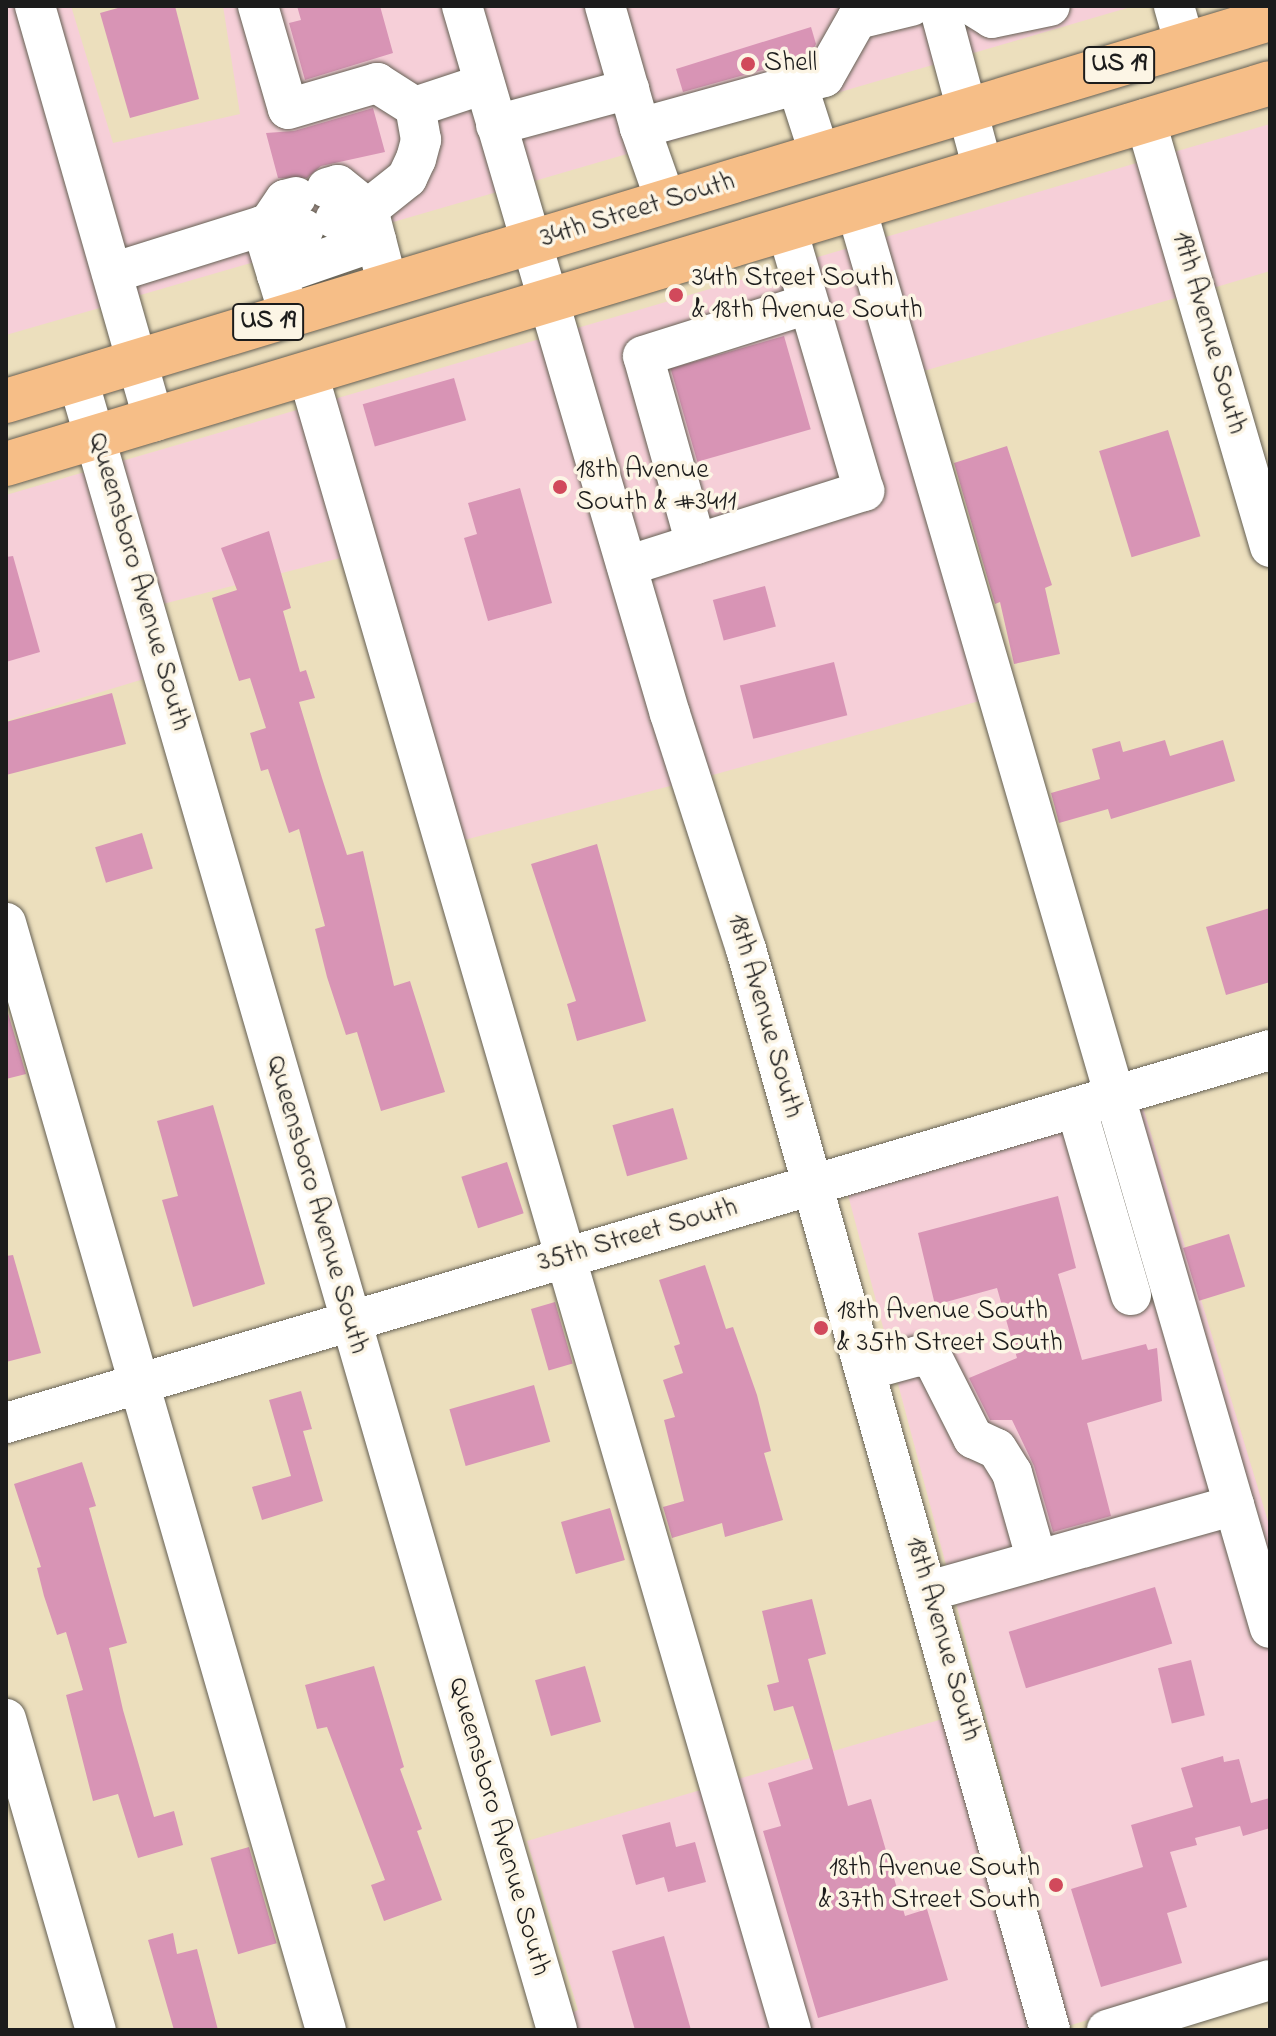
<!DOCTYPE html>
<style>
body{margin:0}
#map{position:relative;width:1276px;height:2036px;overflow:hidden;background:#ecdfbd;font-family:"Indie Flower",sans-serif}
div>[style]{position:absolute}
.built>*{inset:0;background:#f6cfd8}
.building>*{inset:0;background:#d894b5;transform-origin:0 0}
.roads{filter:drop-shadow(0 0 2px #656054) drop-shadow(0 0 2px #656054)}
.minor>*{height:40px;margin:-20px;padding:0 20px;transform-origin:20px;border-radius:20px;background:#fff}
.highway>*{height:44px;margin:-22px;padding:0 22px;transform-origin:22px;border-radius:22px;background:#f6be87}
.dots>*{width:22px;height:22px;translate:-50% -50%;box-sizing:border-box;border:4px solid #fcf5e5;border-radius:50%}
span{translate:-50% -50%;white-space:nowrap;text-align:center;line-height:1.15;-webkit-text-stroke:7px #fcf5e5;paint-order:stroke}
.shield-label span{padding:2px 6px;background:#fcf5e5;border:2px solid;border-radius:6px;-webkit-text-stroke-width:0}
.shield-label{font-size:26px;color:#1c1c1c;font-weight:700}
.poi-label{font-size:28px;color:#1c1c1c}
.left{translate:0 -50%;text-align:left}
.right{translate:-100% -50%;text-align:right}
.street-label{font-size:28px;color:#1c1c1c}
.frame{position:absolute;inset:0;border:8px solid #1c1c1c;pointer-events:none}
</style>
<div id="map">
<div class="built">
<i style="clip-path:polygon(6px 6px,16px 6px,103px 307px,6px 335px)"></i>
<i style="clip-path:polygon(53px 6px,71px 6px,113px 143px,240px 114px,223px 6px,443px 6px,497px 192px,137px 296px)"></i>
<i style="clip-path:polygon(481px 6px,921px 6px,936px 64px,531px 182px)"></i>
<i style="clip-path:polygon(958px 6px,1134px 6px,970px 54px)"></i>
<i style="clip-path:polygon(1270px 124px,1270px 271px,1213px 288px,1174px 152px)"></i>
<i style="clip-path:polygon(1140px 162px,1179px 297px,889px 381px,1001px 695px,709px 776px,574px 329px)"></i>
<i style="clip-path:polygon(540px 339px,674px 785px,434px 848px,344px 557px,163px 604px,122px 461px)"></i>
<i style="clip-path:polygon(88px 471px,147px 678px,6px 721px,6px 495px)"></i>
<i style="clip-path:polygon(1142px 1104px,1270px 1528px,1270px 1964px,1068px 2026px,847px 1191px)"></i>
<i style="clip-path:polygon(946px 1718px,1032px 2030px,576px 2030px,571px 2013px,578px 2010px,527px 1841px)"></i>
</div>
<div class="building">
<i style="clip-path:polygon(125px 6px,175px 6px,199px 99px,130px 118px,100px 13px)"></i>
<i style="clip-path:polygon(297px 6px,380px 6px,393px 53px,305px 80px,289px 23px,301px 20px)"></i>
<i style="clip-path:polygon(811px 27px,816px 44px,809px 57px,683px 92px,676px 69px)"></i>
<i style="clip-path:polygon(373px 108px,385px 152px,321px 166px,307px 178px,278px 178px,266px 133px,294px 131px)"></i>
<i style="left:784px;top:336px;width:97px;height:118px;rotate:74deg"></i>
<i style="left:454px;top:378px;width:44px;height:95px;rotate:74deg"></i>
<i style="left:1168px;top:430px;width:111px;height:72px;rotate:73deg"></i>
<i style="clip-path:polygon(1007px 446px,1052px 585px,1045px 588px,1060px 654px,1014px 664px,1000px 602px,995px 604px,954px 463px)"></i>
<i style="clip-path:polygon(520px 488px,552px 603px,488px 621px,464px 538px,477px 534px,468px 503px)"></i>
<i style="clip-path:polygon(269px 531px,291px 608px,283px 611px,300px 672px,306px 670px,315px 698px,299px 702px,322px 778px,347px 855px,363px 851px,394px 986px,410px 981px,445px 1092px,381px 1111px,357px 1032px,346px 1035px,327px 977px,315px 929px,325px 926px,299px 829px,289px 833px,268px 769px,261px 771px,250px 733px,266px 728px,250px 678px,239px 681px,212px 598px,237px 590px,221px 548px)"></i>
<i style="clip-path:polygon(13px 556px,40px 652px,6px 662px,6px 557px)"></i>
<i style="left:765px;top:586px;width:42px;height:54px;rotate:75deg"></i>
<i style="left:834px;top:662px;width:55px;height:97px;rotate:76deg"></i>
<i style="clip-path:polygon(112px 693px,126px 744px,6px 775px,6px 722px)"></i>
<i style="clip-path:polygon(1165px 740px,1170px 756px,1223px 740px,1235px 781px,1111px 819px,1108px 809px,1059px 823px,1051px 793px,1100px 779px,1092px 749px,1120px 741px,1123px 752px)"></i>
<i style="left:142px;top:833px;width:37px;height:49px;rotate:73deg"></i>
<i style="clip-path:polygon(597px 844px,646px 1021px,577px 1041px,567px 1004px,576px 1001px,531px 864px)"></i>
<i style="clip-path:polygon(1270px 908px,1270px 982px,1226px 995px,1206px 927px)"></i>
<i style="clip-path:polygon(6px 1006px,26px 1074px,6px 1079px)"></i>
<i style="clip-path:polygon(213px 1105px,265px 1284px,193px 1307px,162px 1200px,178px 1196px,157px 1121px)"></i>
<i style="left:673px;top:1108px;width:53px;height:63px;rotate:74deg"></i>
<i style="left:507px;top:1162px;width:54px;height:48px;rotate:72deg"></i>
<i style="clip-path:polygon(1058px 1196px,1076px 1268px,1058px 1274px,1082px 1360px,1146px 1344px,1148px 1350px,1157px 1348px,1162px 1401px,1087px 1423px,1111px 1516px,1053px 1532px,1034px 1466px,1012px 1420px,990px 1420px,969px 1378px,1017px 1358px,997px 1288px,935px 1305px,918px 1233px)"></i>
<i style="left:1229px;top:1234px;width:55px;height:48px;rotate:73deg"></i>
<i style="clip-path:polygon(13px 1255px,41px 1353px,6px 1362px,6px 1256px)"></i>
<i style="clip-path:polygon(705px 1265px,726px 1329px,733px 1327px,757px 1395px,771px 1451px,764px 1453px,783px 1520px,725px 1537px,722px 1523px,672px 1538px,663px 1507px,684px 1501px,664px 1420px,675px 1417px,663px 1380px,683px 1373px,674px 1346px,680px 1344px,659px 1280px)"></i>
<i style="left:555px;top:1302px;width:64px;height:25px;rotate:74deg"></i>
<i style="left:534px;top:1385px;width:59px;height:88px;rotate:74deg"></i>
<i style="clip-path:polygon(301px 1391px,312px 1429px,303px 1431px,323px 1501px,262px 1520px,252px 1487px,291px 1476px,269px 1400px)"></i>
<i style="clip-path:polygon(82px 1462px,96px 1506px,89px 1508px,127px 1643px,109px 1648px,123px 1710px,154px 1817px,174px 1811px,183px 1845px,138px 1858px,118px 1794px,93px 1801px,66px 1695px,83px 1690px,66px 1632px,57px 1635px,44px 1596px,37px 1568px,41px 1567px,14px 1484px)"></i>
<i style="left:610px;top:1508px;width:54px;height:51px;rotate:74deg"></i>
<i style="left:1155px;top:1587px;width:59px;height:153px;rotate:73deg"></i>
<i style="clip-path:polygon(812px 1599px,826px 1654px,808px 1659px,848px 1806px,871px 1799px,905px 1916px,927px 1909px,948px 1980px,818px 2018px,763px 1831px,781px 1826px,768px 1783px,813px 1769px,793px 1706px,774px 1711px,767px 1685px,779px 1682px,762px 1611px)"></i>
<i style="left:1191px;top:1660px;width:57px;height:34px;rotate:76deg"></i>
<i style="clip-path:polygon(374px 1666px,404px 1767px,400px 1769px,422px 1829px,417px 1831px,442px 1900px,384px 1921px,371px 1885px,385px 1880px,327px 1727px,317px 1729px,305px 1685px)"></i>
<i style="left:585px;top:1666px;width:58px;height:52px;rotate:74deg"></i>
<i style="clip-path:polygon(1223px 1756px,1224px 1762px,1239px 1759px,1251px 1803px,1270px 1798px,1270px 1828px,1243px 1836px,1240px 1826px,1195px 1838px,1197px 1845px,1170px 1852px,1187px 1907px,1167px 1913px,1182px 1963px,1101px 1987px,1071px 1889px,1143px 1867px,1131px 1825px,1193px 1807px,1181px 1768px)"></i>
<i style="clip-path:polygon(670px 1822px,676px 1847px,695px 1842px,706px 1882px,668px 1892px,664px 1877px,636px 1885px,622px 1835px)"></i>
<i style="left:249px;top:1847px;width:100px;height:40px;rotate:74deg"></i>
<i style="clip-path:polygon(173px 1933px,177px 1954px,197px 1949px,218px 2030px,174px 2030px,148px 1940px)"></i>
<i style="clip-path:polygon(664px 1936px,691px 2030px,635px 2030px,612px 1951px)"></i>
</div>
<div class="roads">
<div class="minor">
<i style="left:35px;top:6px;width:432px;rotate:74deg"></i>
<i style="left:258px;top:6px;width:107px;rotate:73.8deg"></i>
<i style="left:288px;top:109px;width:93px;rotate:-16.3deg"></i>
<i style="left:377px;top:83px;width:45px;rotate:32.3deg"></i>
<i style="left:462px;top:6px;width:738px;rotate:73.63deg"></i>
<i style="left:670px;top:714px;width:247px;rotate:72.1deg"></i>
<i style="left:746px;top:949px;width:1123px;rotate:74.29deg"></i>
<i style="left:605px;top:6px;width:127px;rotate:74deg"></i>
<i style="left:640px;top:128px;width:191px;rotate:-15.5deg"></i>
<i style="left:824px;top:77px;width:67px;rotate:-60.4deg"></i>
<i style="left:857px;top:19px;width:56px;rotate:-13.5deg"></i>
<i style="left:939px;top:6px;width:169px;rotate:74.9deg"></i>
<i style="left:973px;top:6px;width:22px;rotate:32deg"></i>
<i style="left:992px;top:18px;width:59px;rotate:-11.7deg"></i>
<i style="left:1174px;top:6px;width:41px;rotate:74.2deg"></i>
<i style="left:797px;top:84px;width:75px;rotate:72.1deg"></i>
<i style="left:1145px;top:119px;width:446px;rotate:73.7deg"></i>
<i style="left:496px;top:125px;width:138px;rotate:-15.1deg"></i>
<i style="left:640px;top:128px;width:78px;rotate:70.6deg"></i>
<i style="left:327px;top:188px;width:11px;rotate:-15deg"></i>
<i style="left:338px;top:185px;width:38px;rotate:39deg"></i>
<i style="left:368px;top:209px;width:34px;rotate:163deg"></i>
<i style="left:296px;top:197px;width:11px;rotate:165deg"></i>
<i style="left:285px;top:200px;width:29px;rotate:124deg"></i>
<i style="left:269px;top:224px;width:26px;rotate:18deg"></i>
<i style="left:294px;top:232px;width:10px;rotate:-17deg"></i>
<i style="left:856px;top:208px;width:1479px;rotate:73.75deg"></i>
<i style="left:112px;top:273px;width:157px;rotate:-17.4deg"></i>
<i style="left:262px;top:226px;width:51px;rotate:73deg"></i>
<i style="left:388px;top:286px;width:80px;rotate:-104.6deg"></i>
<i style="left:368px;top:209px;width:50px;rotate:-38.5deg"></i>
<i style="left:407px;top:178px;width:21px;rotate:-65deg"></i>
<i style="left:416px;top:159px;width:20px;rotate:-75deg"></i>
<i style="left:421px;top:140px;width:34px;rotate:-100deg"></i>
<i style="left:415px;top:107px;width:73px;rotate:-18.4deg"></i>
<i style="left:285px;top:301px;width:27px;rotate:-107deg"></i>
<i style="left:277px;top:275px;width:105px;rotate:-19deg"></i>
<i style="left:308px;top:374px;width:1725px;rotate:73.74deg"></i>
<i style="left:78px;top:380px;width:1718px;rotate:73.81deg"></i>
<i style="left:696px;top:544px;width:195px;rotate:-105.7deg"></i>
<i style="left:643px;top:356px;width:173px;rotate:-17.5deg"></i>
<i style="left:627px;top:566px;width:249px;rotate:-17.6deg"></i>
<i style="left:864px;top:491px;width:273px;rotate:-106.4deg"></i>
<i style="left:6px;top:923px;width:1152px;rotate:73.88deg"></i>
<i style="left:1076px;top:1107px;width:196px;rotate:73.7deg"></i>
<i style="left:867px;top:1370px;width:53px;rotate:-15.4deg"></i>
<i style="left:918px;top:1356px;width:15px;rotate:11deg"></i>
<i style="left:933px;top:1359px;width:89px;rotate:63.1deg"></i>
<i style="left:973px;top:1438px;width:26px;rotate:25deg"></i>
<i style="left:997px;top:1449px;width:28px;rotate:58deg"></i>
<i style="left:1012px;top:1473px;width:91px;rotate:74.1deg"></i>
<i style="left:6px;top:1423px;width:1318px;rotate:-16.44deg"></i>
<i style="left:929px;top:1591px;width:317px;rotate:-15.7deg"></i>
<i style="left:6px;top:1719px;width:324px;rotate:73.9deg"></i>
<i style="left:1107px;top:2030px;width:170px;rotate:-17.1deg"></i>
</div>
<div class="highway">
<i style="left:6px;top:401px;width:1320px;rotate:-16.82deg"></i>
<i style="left:6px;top:464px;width:1320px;rotate:-16.77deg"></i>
</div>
</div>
<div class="dots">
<i style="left:748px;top:64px;background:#d1495b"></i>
<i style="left:676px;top:295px;background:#d1495b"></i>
<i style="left:560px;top:487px;background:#d1495b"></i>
<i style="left:821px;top:1328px;background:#d1495b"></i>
<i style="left:1056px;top:1885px;background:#d1495b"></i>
</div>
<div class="shield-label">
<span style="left:1119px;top:65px">US 19</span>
<span style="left:268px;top:322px">US 19</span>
</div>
<div class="poi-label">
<span class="left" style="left:764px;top:64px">Shell</span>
<span class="left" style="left:692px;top:295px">34th Street South<br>&amp; 18th Avenue South</span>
<span class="left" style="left:576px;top:487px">18th Avenue<br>South &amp; #3411</span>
<span class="left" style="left:837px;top:1328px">18th Avenue South<br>&amp; 35th Street South</span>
<span class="right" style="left:1040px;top:1885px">18th Avenue South<br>&amp; 37th Street South</span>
</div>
<div class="street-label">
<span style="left:638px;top:211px;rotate:-17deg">34th Street South</span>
<span style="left:1208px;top:333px;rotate:74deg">19th Avenue South</span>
<span style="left:138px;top:582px;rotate:74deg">Queensboro Avenue South</span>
<span style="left:764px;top:1016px;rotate:74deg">18th Avenue South</span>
<span style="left:316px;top:1205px;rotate:74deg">Queensboro Avenue South</span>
<span style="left:638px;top:1236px;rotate:-16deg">35th Street South</span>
<span style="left:942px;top:1639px;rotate:74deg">18th Avenue South</span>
<span style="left:498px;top:1827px;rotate:74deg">Queensboro Avenue South</span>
</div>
<div class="frame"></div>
</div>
